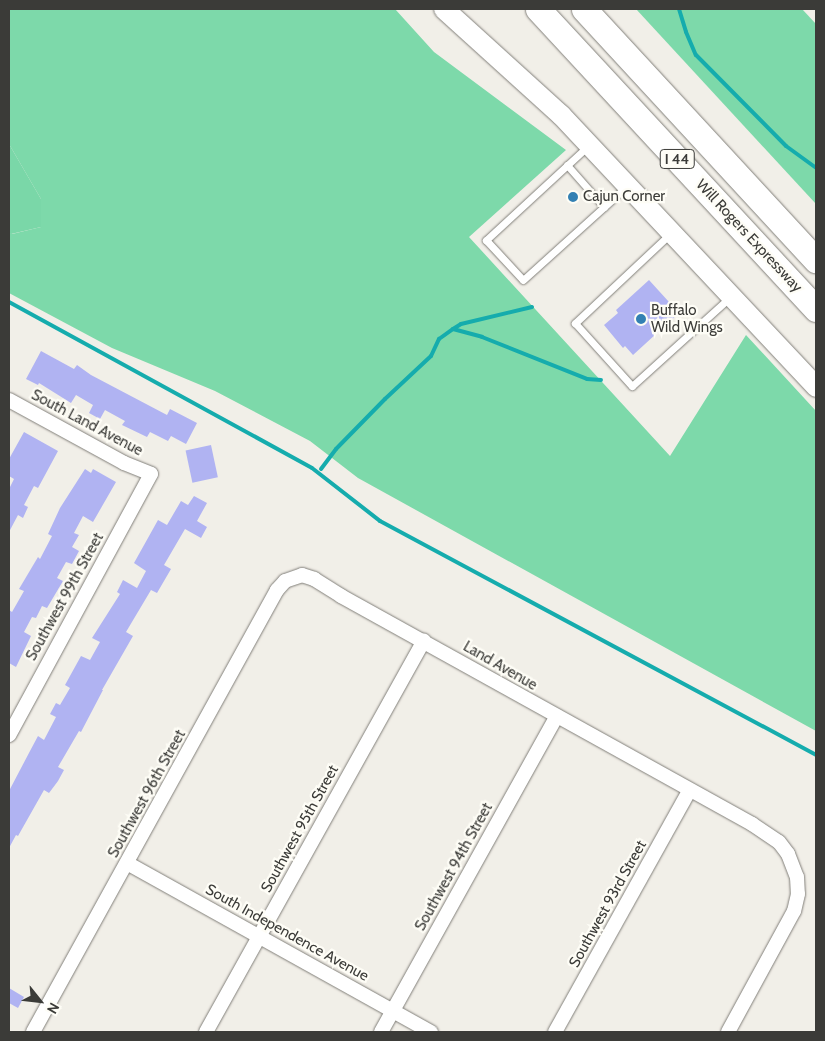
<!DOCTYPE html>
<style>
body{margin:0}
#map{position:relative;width:825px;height:1041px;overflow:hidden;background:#f1efe8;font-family:Cabin,sans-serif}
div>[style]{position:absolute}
.green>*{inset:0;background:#7dd9aa}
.forest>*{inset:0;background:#7ad7a8}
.stream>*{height:4px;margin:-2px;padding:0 2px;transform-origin:2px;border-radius:2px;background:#15acad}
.building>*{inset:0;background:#b0b3f2;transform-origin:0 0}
.roads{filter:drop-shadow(0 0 1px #817f79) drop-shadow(0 0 1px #817f79)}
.service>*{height:7px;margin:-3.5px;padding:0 3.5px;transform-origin:3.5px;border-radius:3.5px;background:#fff}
.minor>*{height:14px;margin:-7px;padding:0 7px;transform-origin:7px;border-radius:7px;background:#fff}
.secondary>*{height:20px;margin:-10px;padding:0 10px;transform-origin:10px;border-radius:10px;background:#fff}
.motorway>*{height:25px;margin:-12.5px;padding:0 12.5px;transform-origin:12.5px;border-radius:12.5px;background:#fff}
.dots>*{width:14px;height:14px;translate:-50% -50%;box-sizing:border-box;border:2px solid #fefdf6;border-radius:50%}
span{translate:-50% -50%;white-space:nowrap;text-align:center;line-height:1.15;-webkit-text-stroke:4.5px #fefdf6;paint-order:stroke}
.shield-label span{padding:1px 4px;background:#fefdf6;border:1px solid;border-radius:4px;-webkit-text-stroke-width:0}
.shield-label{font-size:14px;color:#3b3b38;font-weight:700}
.poi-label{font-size:15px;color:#3b3b38}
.left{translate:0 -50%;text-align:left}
.street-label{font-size:15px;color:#3b3b38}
.frame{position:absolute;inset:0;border:10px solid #3b3b38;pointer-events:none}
.north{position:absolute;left:15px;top:976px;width:50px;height:50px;-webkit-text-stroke:4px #fefdf6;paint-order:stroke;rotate:119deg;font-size:14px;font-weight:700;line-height:20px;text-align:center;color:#3b3b38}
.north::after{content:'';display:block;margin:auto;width:18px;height:22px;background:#3b3b38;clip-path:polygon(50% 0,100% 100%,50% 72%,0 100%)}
</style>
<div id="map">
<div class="green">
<i style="clip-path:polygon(9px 9px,395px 9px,434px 52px,566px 150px,469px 237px,670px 456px,746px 335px,816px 411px,816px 731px,358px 478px,310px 441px,215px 391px,112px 348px,9px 293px,9px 232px,12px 234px,41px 227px,41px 199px,9px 144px)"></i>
<i style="clip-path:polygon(636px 9px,802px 9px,816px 24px,816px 204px)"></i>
</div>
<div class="forest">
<i style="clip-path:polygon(9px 144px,41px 199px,41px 227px,11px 234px,9px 232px)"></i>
</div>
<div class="stream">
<i style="left:679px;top:9px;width:24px;rotate:73deg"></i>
<i style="left:686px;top:32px;width:25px;rotate:67deg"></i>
<i style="left:696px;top:55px;width:128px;rotate:45.3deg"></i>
<i style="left:786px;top:146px;width:37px;rotate:36deg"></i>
<i style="left:9px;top:302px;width:345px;rotate:28.7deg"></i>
<i style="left:312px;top:468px;width:86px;rotate:37.9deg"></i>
<i style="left:380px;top:521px;width:495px;rotate:28.2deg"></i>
<i style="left:453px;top:329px;width:9px;rotate:-32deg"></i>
<i style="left:461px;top:324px;width:73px;rotate:-13.5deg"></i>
<i style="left:321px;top:469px;width:25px;rotate:-53deg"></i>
<i style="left:336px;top:449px;width:70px;rotate:-45.6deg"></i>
<i style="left:385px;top:399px;width:63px;rotate:-43.1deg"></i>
<i style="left:431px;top:356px;width:19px;rotate:-65deg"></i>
<i style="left:439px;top:339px;width:17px;rotate:-36deg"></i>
<i style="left:453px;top:329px;width:30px;rotate:15deg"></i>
<i style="left:482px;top:337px;width:113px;rotate:21.8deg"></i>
<i style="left:587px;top:379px;width:14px;rotate:4deg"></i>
</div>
<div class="building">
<i style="clip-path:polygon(649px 280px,679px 313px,633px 355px,625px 346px,623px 348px,604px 325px,618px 313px,616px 310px)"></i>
<i style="clip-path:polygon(41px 351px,74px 369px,77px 365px,91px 375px,167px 415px,170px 409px,197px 423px,186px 444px,171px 436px,168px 441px,150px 432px,147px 437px,122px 425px,125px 421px,105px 410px,100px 419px,89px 413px,93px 405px,76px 395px,71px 403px,39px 383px,38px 385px,26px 379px)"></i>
<i style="clip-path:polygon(24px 432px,58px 451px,38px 488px,34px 486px,24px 505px,28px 507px,23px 518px,18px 515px,9px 532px,9px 489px,14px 479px,9px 476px,9px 459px)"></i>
<i style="left:211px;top:445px;width:33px;height:26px;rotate:78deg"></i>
<i style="clip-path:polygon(85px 469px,91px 473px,93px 469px,116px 482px,93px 522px,83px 516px,74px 533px,79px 535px,72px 547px,79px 551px,72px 564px,66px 562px,57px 578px,63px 581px,47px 608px,42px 606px,36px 618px,32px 617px,24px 632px,31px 636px,16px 667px,9px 663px,9px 610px,12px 612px,24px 591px,19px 589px,38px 557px,40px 559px,52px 536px,48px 534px,60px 508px)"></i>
<i style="clip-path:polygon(194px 496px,207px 503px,197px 521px,207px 527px,201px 538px,185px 529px,164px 565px,171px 569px,157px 593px,151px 590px,126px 632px,133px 636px,102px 690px,103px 690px,81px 732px,79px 731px,58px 767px,64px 770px,58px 781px,49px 793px,44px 790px,18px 836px,16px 835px,9px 848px,9px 791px,30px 751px,38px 736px,44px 740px,56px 717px,50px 714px,56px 703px,60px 705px,70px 688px,65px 685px,81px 656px,90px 660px,100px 642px,92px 638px,120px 594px,117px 592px,123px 580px,137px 588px,146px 571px,134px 563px,158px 520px,167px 525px,181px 501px,188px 505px)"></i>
<i style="clip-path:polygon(9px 988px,24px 997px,18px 1008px,9px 1003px)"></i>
</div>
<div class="roads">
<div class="service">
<i style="left:588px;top:146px;width:139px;rotate:137.3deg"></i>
<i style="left:486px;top:240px;width:54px;rotate:47.2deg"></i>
<i style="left:523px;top:280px;width:139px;rotate:-42.1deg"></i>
<i style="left:567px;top:165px;width:56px;rotate:48.6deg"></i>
<i style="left:671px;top:233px;width:132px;rotate:136.8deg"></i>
<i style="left:575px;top:323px;width:85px;rotate:47.9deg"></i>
<i style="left:632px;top:386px;width:132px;rotate:-42.2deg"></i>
</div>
<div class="minor">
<i style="left:9px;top:400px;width:131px;rotate:28.7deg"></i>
<i style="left:124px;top:463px;width:29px;rotate:22deg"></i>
<i style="left:151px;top:474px;width:297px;rotate:118.5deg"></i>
<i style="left:127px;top:863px;width:348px;rotate:29.1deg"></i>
<i style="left:33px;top:1032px;width:505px;rotate:-61.1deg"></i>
<i style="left:277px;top:590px;width:12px;rotate:-48deg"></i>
<i style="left:285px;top:581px;width:18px;rotate:-19deg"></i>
<i style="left:302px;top:575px;width:13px;rotate:18deg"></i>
<i style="left:314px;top:579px;width:32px;rotate:32deg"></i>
<i style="left:341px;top:596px;width:470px;rotate:29deg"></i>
<i style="left:752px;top:824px;width:32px;rotate:34deg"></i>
<i style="left:779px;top:842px;width:15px;rotate:53deg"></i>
<i style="left:788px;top:854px;width:25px;rotate:69deg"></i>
<i style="left:797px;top:877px;width:17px;rotate:87deg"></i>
<i style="left:798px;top:894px;width:17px;rotate:103deg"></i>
<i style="left:794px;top:911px;width:138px;rotate:118.6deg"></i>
<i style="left:206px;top:1032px;width:448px;rotate:-60.9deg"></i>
<i style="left:381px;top:1032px;width:360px;rotate:-60.9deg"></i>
<i style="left:555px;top:1032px;width:276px;rotate:-60.9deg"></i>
</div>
<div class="secondary">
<i style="left:444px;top:9px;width:158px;rotate:42.2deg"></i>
<i style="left:561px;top:115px;width:373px;rotate:46.8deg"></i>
</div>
<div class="motorway">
<i style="left:538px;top:9px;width:409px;rotate:47.2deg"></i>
<i style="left:584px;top:9px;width:342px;rotate:47.3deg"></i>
</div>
</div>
<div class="dots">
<i style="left:573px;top:197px;background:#3380b3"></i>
<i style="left:641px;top:319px;background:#3380b3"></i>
</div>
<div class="shield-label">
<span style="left:677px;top:159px">I 44</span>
</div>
<div class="poi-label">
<span class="left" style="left:583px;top:197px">Cajun Corner</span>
<span class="left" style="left:651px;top:319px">Buffalo<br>Wild Wings</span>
</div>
<div class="street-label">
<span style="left:749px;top:236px;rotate:47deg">Will Rogers Expressway</span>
<span style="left:87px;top:423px;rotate:28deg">South Land Avenue</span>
<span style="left:65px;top:597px;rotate:-61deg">Southwest 99th Street</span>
<span style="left:500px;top:666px;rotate:30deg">Land Avenue</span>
<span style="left:147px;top:794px;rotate:-61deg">Southwest 96th Street</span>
<span style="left:300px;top:829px;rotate:-61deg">Southwest 95th Street</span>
<span style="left:454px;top:867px;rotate:-61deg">Southwest 94th Street</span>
<span style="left:608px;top:904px;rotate:-61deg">Southwest 93rd Street</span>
<span style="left:287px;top:933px;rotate:29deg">South Independence Avenue</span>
</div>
<div class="frame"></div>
<div class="north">N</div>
</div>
